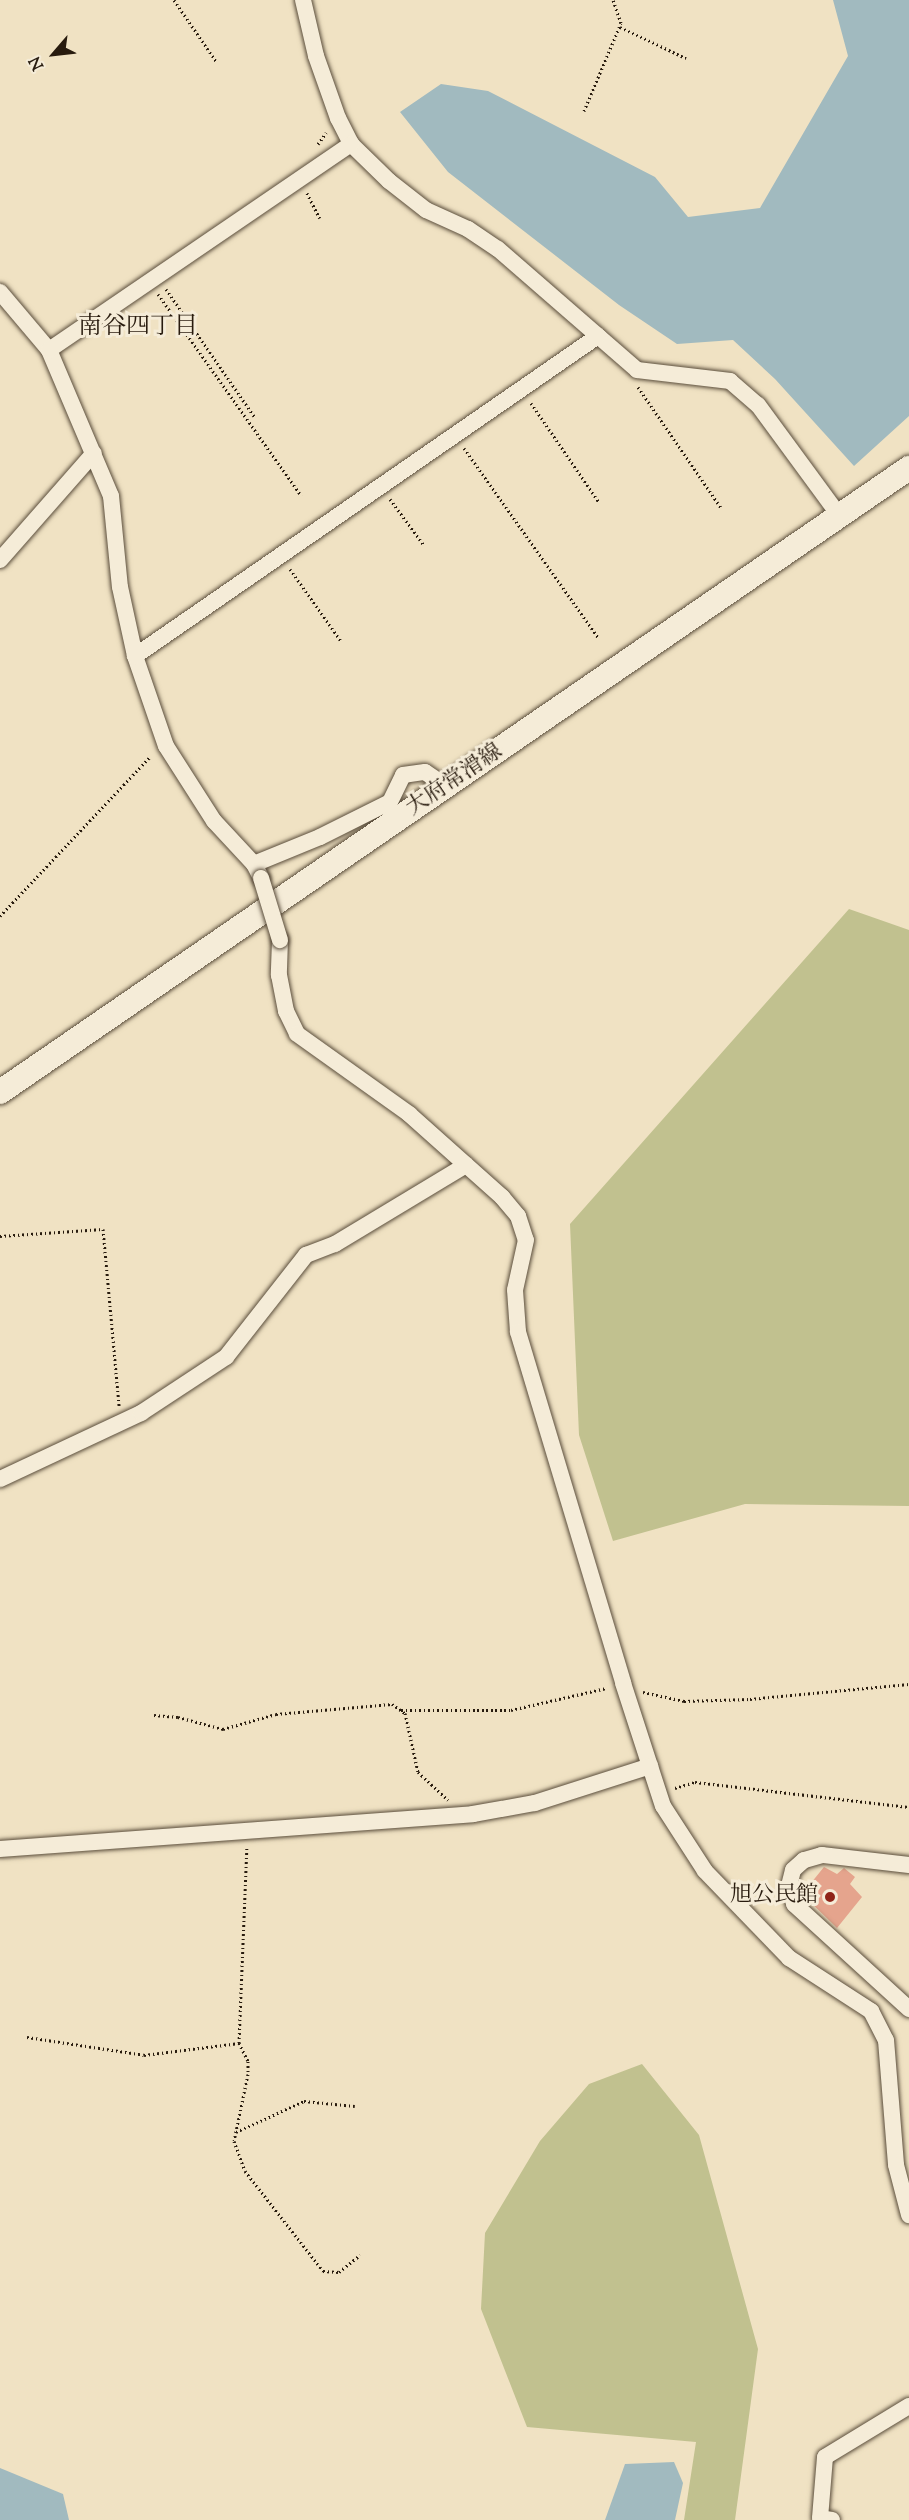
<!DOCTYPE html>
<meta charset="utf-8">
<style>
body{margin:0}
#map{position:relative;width:909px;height:2520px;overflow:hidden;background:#f0e2c3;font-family:"Sorts Mill Goudy","Noto Serif JP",serif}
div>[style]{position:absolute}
.green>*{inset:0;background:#c1c18f}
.water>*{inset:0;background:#a1babf}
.building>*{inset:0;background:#e5a48d}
.path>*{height:3px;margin-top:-1.5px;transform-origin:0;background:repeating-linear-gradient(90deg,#281b0e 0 1.5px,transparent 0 4.5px)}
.roads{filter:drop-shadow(0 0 2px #5a4d3b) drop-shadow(0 0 2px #5a4d3b)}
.minor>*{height:16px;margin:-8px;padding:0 8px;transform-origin:8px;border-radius:8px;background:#f5ecd8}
.secondary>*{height:24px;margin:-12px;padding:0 12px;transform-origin:12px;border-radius:12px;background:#f5ecd8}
.bridges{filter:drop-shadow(0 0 2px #5a4d3b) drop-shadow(0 0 2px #5a4d3b)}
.minor-bridge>*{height:16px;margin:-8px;padding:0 8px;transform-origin:8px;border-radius:8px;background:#f5ecd8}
.dots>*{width:16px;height:16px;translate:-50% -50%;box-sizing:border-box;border:3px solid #f5ecd8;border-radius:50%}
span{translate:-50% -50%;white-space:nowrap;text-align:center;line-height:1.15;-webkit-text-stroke:6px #f5ecd8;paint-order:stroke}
.street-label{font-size:22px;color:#281b0e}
.poi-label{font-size:22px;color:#281b0e}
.right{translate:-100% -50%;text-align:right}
.neighbourhood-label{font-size:24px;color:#281b0e}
.north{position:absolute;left:24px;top:24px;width:60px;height:60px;-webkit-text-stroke:4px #f5ecd8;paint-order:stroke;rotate:242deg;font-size:16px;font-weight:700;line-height:24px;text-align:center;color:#281b0e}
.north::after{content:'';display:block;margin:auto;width:21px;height:27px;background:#281b0e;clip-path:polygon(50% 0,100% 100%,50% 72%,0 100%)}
</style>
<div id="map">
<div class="green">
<i style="clip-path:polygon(849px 909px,909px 930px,909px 1506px,745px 1504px,613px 1541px,579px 1435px,570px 1224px)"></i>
<i style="clip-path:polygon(642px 2064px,699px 2135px,758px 2349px,735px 2520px,684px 2520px,696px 2442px,527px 2427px,481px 2309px,485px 2233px,540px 2141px,589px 2084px)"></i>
</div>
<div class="water">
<i style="clip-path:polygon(833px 0,909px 0,909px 416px,854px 466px,775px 379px,733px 340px,677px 344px,619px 305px,448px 172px,400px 112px,441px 84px,488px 91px,655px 177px,688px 217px,760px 208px,848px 56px)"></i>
<i style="clip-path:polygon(674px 2462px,683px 2483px,675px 2520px,605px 2520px,625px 2464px)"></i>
<i style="clip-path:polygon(0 2468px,63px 2494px,69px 2520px,0 2520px)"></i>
</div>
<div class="building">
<i style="clip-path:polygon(824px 1867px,837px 1874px,844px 1868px,855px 1877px,850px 1884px,862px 1897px,837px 1928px,802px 1894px)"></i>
</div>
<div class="path">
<i style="left:174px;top:0;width:74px;rotate:55.5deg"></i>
<i style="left:620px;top:27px;width:73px;rotate:25.2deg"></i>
<i style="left:584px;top:111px;width:95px;rotate:-67.2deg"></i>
<i style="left:621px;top:23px;width:24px;rotate:-109deg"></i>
<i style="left:318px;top:144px;width:14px;rotate:-54deg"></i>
<i style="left:307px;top:193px;width:28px;rotate:63deg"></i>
<i style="left:166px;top:289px;width:155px;rotate:55.3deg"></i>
<i style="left:158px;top:294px;width:247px;rotate:54.6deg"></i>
<i style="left:638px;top:387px;width:148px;rotate:55.5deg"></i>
<i style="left:531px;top:403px;width:119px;rotate:55.6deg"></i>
<i style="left:464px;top:448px;width:232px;rotate:54.7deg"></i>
<i style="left:390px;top:499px;width:56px;rotate:53.7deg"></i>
<i style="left:290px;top:569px;width:88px;rotate:54.7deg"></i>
<i style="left:0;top:916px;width:220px;rotate:-46.7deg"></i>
<i style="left:0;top:1236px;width:103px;rotate:-3.9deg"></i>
<i style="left:103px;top:1229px;width:178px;rotate:84.8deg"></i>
<i style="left:643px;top:1692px;width:42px;rotate:12.4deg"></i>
<i style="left:684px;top:1701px;width:66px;rotate:-1.7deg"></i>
<i style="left:750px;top:1699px;width:160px;rotate:-5.4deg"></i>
<i style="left:401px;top:1710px;width:110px"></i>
<i style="left:511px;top:1710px;width:98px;rotate:-13deg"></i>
<i style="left:154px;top:1715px;width:24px;rotate:5deg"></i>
<i style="left:178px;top:1717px;width:47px;rotate:14.9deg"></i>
<i style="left:223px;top:1729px;width:55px;rotate:-15.8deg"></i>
<i style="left:276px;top:1714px;width:116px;rotate:-4.9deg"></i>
<i style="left:392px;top:1704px;width:16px;rotate:35deg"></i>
<i style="left:405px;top:1713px;width:60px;rotate:77.6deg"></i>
<i style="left:418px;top:1772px;width:41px;rotate:43deg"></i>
<i style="left:675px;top:1788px;width:21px;rotate:-17deg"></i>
<i style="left:695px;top:1782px;width:215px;rotate:6.7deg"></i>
<i style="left:27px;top:2037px;width:118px;rotate:8.7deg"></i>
<i style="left:144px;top:2055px;width:96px;rotate:-7.2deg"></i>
<i style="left:239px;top:2043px;width:195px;rotate:-87.7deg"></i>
<i style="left:239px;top:2043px;width:20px;rotate:63deg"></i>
<i style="left:248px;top:2061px;width:13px;rotate:90deg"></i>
<i style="left:248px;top:2074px;width:68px;rotate:101.8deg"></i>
<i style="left:234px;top:2141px;width:32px;rotate:70deg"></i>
<i style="left:245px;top:2171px;width:127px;rotate:52deg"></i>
<i style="left:323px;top:2271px;width:16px;rotate:4deg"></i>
<i style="left:339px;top:2272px;width:27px;rotate:-39deg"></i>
<i style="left:236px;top:2132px;width:75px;rotate:-24.5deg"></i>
<i style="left:304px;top:2101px;width:51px;rotate:5.6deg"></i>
</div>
<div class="roads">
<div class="minor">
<i style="left:303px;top:0;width:57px;rotate:76.9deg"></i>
<i style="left:316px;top:56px;width:66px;rotate:70.5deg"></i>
<i style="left:338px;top:118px;width:29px;rotate:63deg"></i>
<i style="left:351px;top:144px;width:53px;rotate:44.2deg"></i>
<i style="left:389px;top:181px;width:47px;rotate:38.1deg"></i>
<i style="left:426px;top:210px;width:46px;rotate:24.3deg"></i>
<i style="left:468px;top:229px;width:36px;rotate:34deg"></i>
<i style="left:498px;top:249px;width:184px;rotate:41deg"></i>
<i style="left:637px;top:370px;width:94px;rotate:6.7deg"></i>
<i style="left:730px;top:381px;width:37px;rotate:41deg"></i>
<i style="left:758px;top:405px;width:140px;rotate:53.7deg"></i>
<i style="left:0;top:292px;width:76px;rotate:49.8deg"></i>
<i style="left:49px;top:350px;width:159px;rotate:67deg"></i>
<i style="left:111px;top:496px;width:91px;rotate:84.4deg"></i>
<i style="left:120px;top:587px;width:71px;rotate:77.7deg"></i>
<i style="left:135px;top:656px;width:95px;rotate:71deg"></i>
<i style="left:166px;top:746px;width:89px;rotate:57.4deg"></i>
<i style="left:214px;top:821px;width:59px;rotate:47.1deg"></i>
<i style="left:254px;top:864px;width:16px;rotate:63deg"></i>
<i style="left:49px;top:350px;width:366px;rotate:-34.3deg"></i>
<i style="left:0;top:560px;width:142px;rotate:-48.7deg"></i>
<i style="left:135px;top:656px;width:563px;rotate:-34.65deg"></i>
<i style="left:254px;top:864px;width:71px;rotate:-22.2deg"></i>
<i style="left:320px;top:837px;width:78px;rotate:-26.6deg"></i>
<i style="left:390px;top:802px;width:30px;rotate:-64deg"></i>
<i style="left:403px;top:775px;width:22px;rotate:-8deg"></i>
<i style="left:425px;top:772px;width:27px;rotate:34deg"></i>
<i style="left:280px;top:940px;width:35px;rotate:92deg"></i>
<i style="left:279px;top:975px;width:37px;rotate:79deg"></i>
<i style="left:286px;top:1011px;width:25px;rotate:64deg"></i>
<i style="left:297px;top:1034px;width:138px;rotate:35.5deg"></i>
<i style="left:409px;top:1114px;width:125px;rotate:41.7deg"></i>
<i style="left:502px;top:1197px;width:25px;rotate:50deg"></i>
<i style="left:518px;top:1216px;width:25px;rotate:72deg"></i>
<i style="left:526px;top:1240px;width:51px;rotate:102.4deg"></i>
<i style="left:515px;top:1290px;width:42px;rotate:85.9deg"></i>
<i style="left:518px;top:1332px;width:366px;rotate:73.3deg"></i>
<i style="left:623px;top:1683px;width:129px;rotate:72deg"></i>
<i style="left:663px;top:1806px;width:77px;rotate:57.1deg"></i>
<i style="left:705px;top:1871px;width:121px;rotate:46deg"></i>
<i style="left:789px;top:1958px;width:98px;rotate:32.9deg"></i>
<i style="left:871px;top:2011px;width:33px;rotate:63deg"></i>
<i style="left:886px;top:2040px;width:125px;rotate:85.4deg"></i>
<i style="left:896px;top:2165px;width:52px;rotate:75.4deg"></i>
<i style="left:0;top:1479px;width:156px;rotate:-25.1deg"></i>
<i style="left:141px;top:1413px;width:102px;rotate:-33.4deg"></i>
<i style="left:226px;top:1357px;width:130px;rotate:-51.9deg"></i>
<i style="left:306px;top:1255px;width:31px;rotate:-21deg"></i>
<i style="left:335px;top:1244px;width:153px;rotate:-31.1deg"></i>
<i style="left:0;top:1849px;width:474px;rotate:-4.2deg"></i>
<i style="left:473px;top:1814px;width:63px;rotate:-10.1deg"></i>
<i style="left:535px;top:1803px;width:121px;rotate:-17.8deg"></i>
<i style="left:909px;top:1865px;width:88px;rotate:-173.4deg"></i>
<i style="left:822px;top:1855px;width:19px;rotate:164deg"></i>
<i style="left:804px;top:1860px;width:15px;rotate:138deg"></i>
<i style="left:793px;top:1870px;width:16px;rotate:104deg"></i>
<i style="left:789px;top:1886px;width:19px;rotate:74deg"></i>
<i style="left:794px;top:1904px;width:156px;rotate:42.4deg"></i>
<i style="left:832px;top:2520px;width:12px;rotate:-171deg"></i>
<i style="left:820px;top:2518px;width:61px;rotate:-85.3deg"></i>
<i style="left:825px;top:2457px;width:98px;rotate:-31.3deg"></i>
</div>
<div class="secondary">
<i style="left:0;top:1092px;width:1103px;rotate:-34.47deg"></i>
</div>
</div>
<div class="bridges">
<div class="minor-bridge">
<i style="left:261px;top:878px;width:65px;rotate:73deg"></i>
</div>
</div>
<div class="dots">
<i style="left:830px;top:1897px;background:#8f2418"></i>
</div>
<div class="street-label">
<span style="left:455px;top:781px;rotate:-34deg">大府常滑線</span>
</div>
<div class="poi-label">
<span class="right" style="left:818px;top:1897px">旭公民館</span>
</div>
<div class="neighbourhood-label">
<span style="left:138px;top:328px">南谷四丁目</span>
</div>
<div class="north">N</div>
</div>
